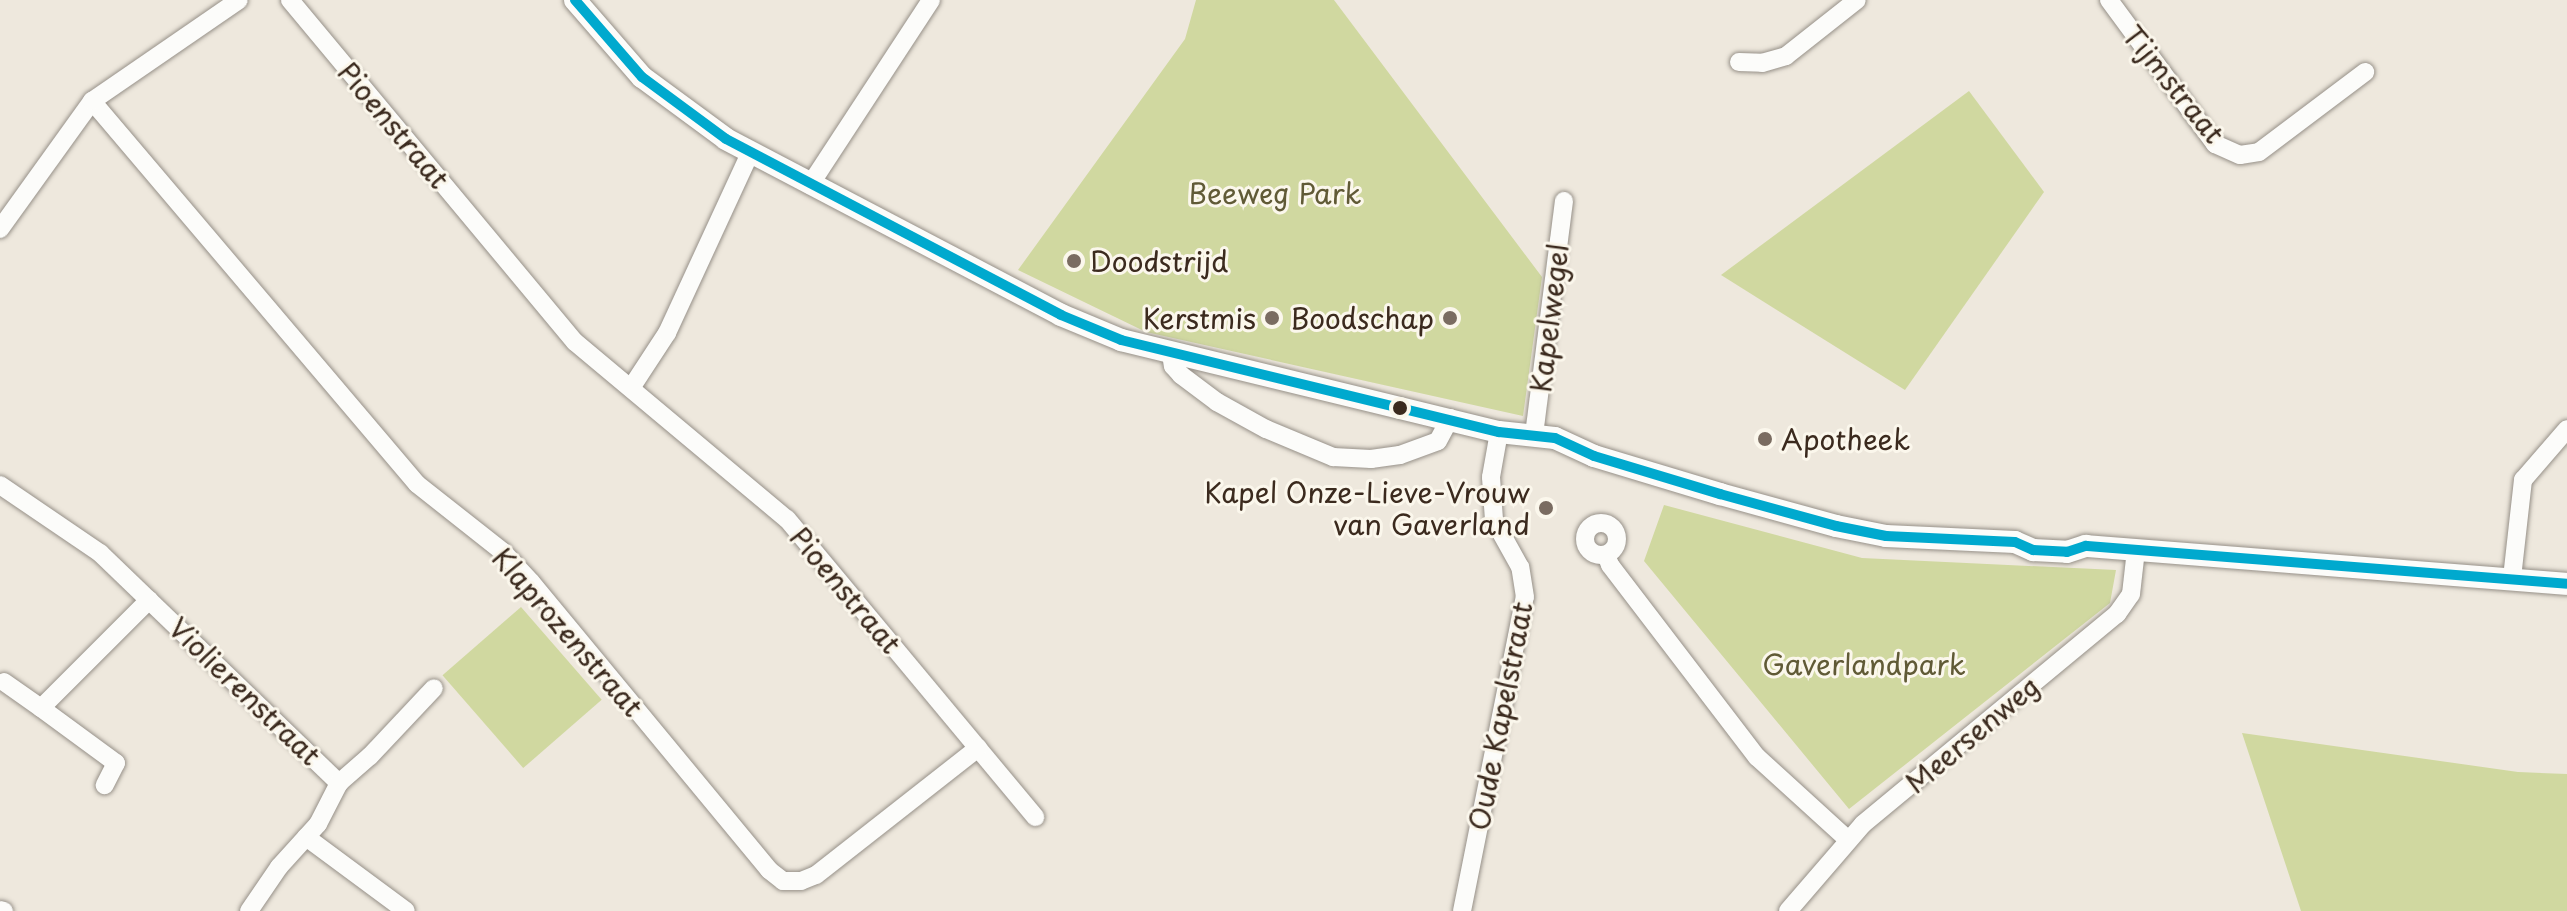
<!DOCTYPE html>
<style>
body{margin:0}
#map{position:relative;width:2567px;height:911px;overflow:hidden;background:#eee8dd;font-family:"Playpen Sans",sans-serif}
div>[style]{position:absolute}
.green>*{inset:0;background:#d0d8a0;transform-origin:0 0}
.roads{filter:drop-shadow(0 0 2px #969088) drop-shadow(0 0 2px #969088)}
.minor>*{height:18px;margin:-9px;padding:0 9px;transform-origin:9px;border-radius:9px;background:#fcfcfa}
.minor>.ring{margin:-9px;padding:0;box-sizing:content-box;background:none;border:18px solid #fcfcfa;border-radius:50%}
.tertiary>*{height:22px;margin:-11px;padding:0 11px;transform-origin:11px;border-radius:11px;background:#fcfcfa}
.bus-1>*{height:10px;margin:-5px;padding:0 5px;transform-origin:5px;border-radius:5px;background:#00a9ce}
.dots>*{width:22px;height:22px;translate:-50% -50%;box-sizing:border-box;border:4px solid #fbf7ec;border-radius:50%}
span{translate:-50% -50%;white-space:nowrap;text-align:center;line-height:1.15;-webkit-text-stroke:6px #fbf7ec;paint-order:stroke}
.street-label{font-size:28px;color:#3b2a1e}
.park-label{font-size:28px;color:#605a36}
.poi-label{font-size:28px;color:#3b2a1e}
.left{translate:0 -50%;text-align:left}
.right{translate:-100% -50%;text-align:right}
</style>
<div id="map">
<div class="green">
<i style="clip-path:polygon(1196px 0,1334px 0,1542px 277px,1523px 416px,1146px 332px,1018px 270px,1185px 39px)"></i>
<i style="clip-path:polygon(1969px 91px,2044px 192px,1905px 390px,1721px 275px)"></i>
<i style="clip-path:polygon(1664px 505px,1862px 558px,2116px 570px,2110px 603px,1849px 809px,1644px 561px)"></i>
<i style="left:521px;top:607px;width:123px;height:104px;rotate:49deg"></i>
<i style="clip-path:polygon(2242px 733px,2518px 772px,2567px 774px,2567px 911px,2301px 911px)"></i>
</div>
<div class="roads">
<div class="minor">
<i style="left:290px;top:0;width:445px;rotate:50.2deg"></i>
<i style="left:575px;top:342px;width:276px;rotate:39.9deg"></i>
<i style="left:787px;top:519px;width:388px;rotate:50.2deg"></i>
<i style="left:2109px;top:0;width:179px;rotate:53.6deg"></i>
<i style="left:2215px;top:144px;width:27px;rotate:24deg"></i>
<i style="left:2240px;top:155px;width:19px;rotate:-9deg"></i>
<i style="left:2259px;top:152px;width:133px;rotate:-37deg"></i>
<i style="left:1739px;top:62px;width:23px;rotate:2deg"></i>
<i style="left:1762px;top:63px;width:25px;rotate:-16deg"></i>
<i style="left:1786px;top:56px;width:90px;rotate:-38.3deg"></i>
<i style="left:92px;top:101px;width:502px;rotate:49.68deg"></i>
<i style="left:417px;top:484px;width:110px;rotate:38.3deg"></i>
<i style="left:503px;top:552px;width:41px;rotate:47deg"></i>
<i style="left:531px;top:582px;width:374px;rotate:50.4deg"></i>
<i style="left:769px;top:870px;width:18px;rotate:38deg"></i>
<i style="left:783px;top:881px;width:18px"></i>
<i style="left:801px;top:881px;width:16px;rotate:-22deg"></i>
<i style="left:816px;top:875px;width:206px;rotate:-38.1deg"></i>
<i style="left:810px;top:185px;width:221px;rotate:-56.8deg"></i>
<i style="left:0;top:229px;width:158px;rotate:-54.3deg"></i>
<i style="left:92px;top:101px;width:178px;rotate:-34.5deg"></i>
<i style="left:1171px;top:354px;width:12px;rotate:81deg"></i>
<i style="left:1173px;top:366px;width:12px;rotate:48deg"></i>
<i style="left:1181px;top:375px;width:45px;rotate:36.9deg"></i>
<i style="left:1217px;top:402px;width:56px;rotate:28.9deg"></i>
<i style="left:1266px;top:429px;width:73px;rotate:22.7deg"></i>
<i style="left:1333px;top:457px;width:38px;rotate:3deg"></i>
<i style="left:1371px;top:459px;width:29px;rotate:-8deg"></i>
<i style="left:1400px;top:455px;width:40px;rotate:-20.2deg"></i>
<i style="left:1438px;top:441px;width:26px;rotate:-62deg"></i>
<i style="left:631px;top:388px;width:66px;rotate:-56.8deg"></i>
<i style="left:667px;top:333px;width:198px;rotate:-65.2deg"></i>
<i style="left:1534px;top:435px;width:236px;rotate:-82.7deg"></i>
<i style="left:0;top:485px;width:121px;rotate:34.2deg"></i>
<i style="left:100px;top:553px;width:332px;rotate:43.9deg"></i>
<i class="ring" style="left:1585px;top:523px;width:14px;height:14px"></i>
<i style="left:1606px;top:555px;width:11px;rotate:68deg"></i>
<i style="left:1610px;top:565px;width:242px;rotate:52.6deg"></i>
<i style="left:1757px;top:757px;width:122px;rotate:42.3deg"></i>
<i style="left:2512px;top:578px;width:99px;rotate:-83.6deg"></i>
<i style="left:2523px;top:480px;width:67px;rotate:-49.2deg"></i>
<i style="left:4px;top:682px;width:45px;rotate:35.1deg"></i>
<i style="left:41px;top:708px;width:153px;rotate:-45deg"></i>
<i style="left:41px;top:708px;width:93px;rotate:36.3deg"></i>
<i style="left:116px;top:763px;width:25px;rotate:117deg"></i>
<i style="left:306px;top:837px;width:124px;rotate:36.5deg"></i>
<i style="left:0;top:910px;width:4px;rotate:14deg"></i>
<i style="left:249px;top:911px;width:53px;rotate:-55.7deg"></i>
<i style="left:279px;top:867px;width:58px;rotate:-47.8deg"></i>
<i style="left:318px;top:824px;width:46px;rotate:-62.9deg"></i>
<i style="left:339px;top:783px;width:41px;rotate:-41.1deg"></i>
<i style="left:370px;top:756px;width:93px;rotate:-46.7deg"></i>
<i style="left:1462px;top:911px;width:320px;rotate:-78.7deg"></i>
<i style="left:1525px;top:597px;width:30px;rotate:-99deg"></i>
<i style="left:1520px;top:567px;width:54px;rotate:-119deg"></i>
<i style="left:1494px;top:520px;width:43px;rotate:-94deg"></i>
<i style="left:1491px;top:477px;width:46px;rotate:-79.9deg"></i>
<i style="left:1788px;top:911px;width:115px;rotate:-49.2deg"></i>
<i style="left:1863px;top:824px;width:330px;rotate:-39.6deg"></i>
<i style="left:2117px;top:614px;width:24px;rotate:-55deg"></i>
<i style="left:2131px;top:594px;width:44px;rotate:-83.5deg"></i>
</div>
<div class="tertiary">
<i style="left:575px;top:0;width:102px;rotate:49deg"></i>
<i style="left:642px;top:77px;width:104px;rotate:36.4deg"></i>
<i style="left:726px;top:139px;width:378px;rotate:27.7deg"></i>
<i style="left:1061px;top:315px;width:65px;rotate:22.6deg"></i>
<i style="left:1121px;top:340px;width:389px;rotate:13.7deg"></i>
<i style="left:1499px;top:432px;width:56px;rotate:6.1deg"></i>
<i style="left:1555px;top:438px;width:43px;rotate:24.8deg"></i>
<i style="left:1594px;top:456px;width:132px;rotate:16.8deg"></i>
<i style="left:1720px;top:494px;width:120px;rotate:15.4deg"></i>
<i style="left:1836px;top:526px;width:51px;rotate:11.3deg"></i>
<i style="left:1886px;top:536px;width:129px;rotate:2.7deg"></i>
<i style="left:2015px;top:542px;width:20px;rotate:24deg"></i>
<i style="left:2033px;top:550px;width:34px;rotate:3deg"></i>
<i style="left:2067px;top:552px;width:20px;rotate:-18deg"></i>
<i style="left:2086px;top:546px;width:482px;rotate:4.5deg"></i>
</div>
</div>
<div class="bus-1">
<i style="left:575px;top:0;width:102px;rotate:49deg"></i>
<i style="left:642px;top:77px;width:104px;rotate:36.4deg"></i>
<i style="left:726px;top:139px;width:378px;rotate:27.7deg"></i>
<i style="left:1061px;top:315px;width:65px;rotate:22.6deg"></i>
<i style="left:1121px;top:340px;width:389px;rotate:13.7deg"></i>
<i style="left:1499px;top:432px;width:56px;rotate:6.1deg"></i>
<i style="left:1555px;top:438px;width:43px;rotate:24.8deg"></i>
<i style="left:1594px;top:456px;width:132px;rotate:16.8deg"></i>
<i style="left:1720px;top:494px;width:120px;rotate:15.4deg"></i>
<i style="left:1836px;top:526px;width:51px;rotate:11.3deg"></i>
<i style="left:1886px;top:536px;width:129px;rotate:2.7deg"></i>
<i style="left:2015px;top:542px;width:20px;rotate:24deg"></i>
<i style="left:2033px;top:550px;width:34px;rotate:3deg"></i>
<i style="left:2067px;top:552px;width:20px;rotate:-18deg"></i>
<i style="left:2086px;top:546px;width:482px;rotate:4.5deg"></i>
</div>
<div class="dots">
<i style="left:1074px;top:261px;background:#7a6c61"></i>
<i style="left:1272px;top:318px;background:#7a6c61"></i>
<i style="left:1450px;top:318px;background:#7a6c61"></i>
<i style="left:1400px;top:408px;background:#3b2a1e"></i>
<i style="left:1765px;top:439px;background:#7a6c61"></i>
<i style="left:1546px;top:508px;background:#7a6c61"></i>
</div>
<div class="street-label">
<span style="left:2174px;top:84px;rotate:51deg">Tijmstraat</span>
<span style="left:394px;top:125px;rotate:50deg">Pioenstraat</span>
<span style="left:1549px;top:318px;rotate:-83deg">Kapelwegel</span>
<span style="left:846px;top:590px;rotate:50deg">Pioenstraat</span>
<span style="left:568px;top:632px;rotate:49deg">Klaprozenstraat</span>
<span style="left:245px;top:691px;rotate:44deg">Violierenstraat</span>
<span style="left:1500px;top:716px;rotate:-79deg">Oude Kapelstraat</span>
<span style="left:1972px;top:734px;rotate:-40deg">Meersenweg</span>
</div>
<div class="park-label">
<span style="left:1275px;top:193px">Beeweg Park</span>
<span style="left:1864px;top:664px">Gaverlandpark</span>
</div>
<div class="poi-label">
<span class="left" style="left:1090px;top:261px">Doodstrijd</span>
<span class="right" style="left:1256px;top:318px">Kerstmis</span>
<span class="right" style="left:1434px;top:318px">Boodschap</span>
<span class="left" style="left:1781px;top:439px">Apotheek</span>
<span class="right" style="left:1530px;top:508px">Kapel Onze-Lieve-Vrouw<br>van Gaverland</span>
</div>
</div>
